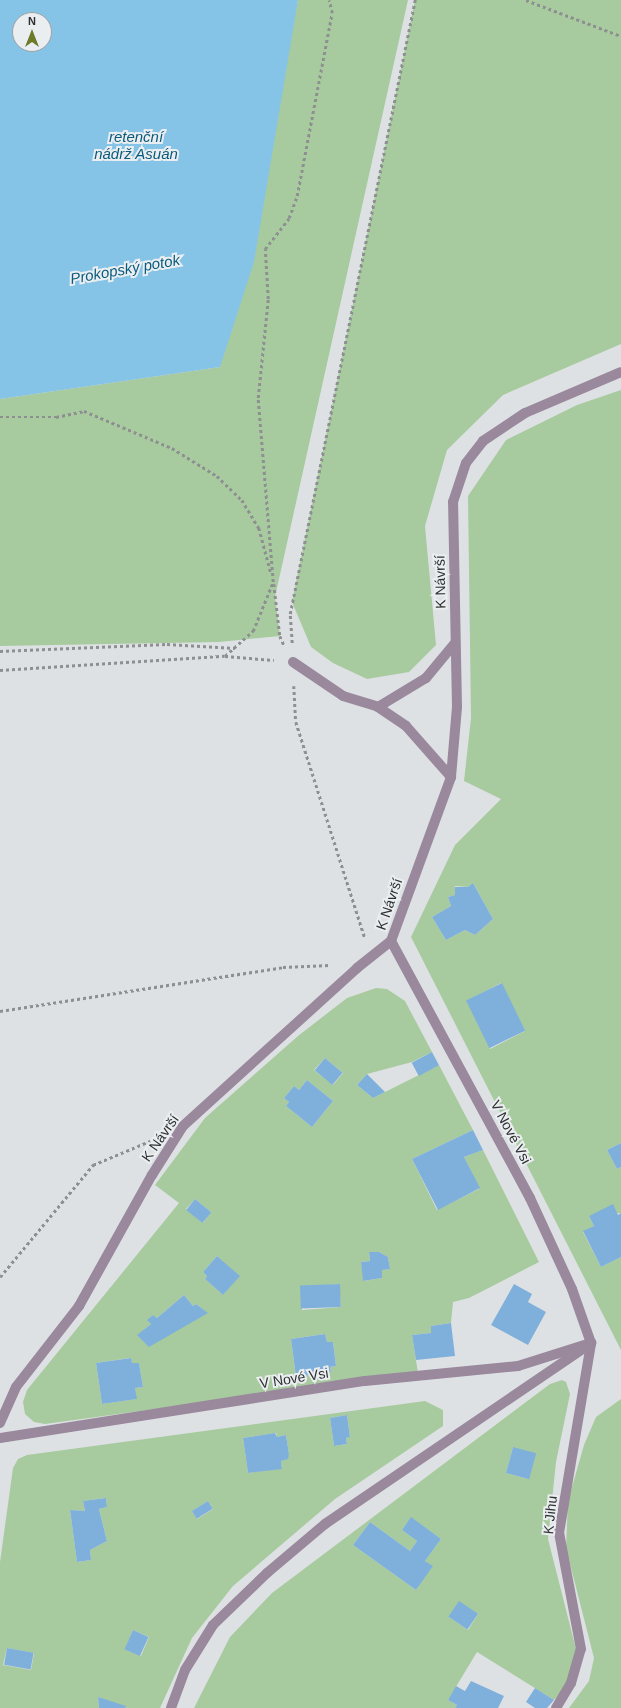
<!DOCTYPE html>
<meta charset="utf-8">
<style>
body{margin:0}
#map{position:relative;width:621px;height:1708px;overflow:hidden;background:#dee1e4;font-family:Arial,sans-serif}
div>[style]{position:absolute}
.green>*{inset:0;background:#a7cb9e}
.water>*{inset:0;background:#85c4e6}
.building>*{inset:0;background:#7fb0db;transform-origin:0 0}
.path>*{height:2.5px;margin-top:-1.25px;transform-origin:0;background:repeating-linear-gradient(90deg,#8d8f91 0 3px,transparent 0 6px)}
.minor>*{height:10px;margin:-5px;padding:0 5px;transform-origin:5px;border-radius:5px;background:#9a889d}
span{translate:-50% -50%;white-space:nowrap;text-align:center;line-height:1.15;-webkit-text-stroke:4px #ebeef1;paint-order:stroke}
.street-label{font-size:14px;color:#2f3031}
.water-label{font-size:15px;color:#085b7d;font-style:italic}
.north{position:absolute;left:12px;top:12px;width:40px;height:40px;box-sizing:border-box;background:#ebeef1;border:1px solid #a0a2a4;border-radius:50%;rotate:0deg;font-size:11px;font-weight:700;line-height:16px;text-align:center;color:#2f3031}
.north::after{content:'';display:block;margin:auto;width:14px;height:18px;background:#6d7b28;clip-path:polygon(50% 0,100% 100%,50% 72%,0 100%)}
</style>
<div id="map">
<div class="green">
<i style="clip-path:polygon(298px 0,408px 0,275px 597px,280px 636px,219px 642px,0 646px,0 399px,220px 367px)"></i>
<i style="clip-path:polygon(415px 0,621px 0,621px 344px,503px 395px,447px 450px,425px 526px,436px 645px,409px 672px,367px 679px,333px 663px,311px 647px,292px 602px)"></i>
<i style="clip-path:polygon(evenodd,621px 390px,621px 1143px,607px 1150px,617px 1169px,621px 1167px,621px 1213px,589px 1216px,594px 1226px,583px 1232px,601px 1267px,621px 1257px,621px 1350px,411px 937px,455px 845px,501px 799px,464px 781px,471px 718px,468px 496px,506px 440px,577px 405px,621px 390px,473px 883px,493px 919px,475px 935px,465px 930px,446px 940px,432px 917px,451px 906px,448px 897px,455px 895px,455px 886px,468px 887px,473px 883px,621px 390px,501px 983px,525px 1031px,490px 1049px,467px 1001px,501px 983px)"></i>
<i style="clip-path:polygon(evenodd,376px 988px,387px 989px,405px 1001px,432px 1052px,412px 1062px,367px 1074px,357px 1085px,373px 1098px,439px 1065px,473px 1130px,412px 1159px,437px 1210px,479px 1189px,464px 1157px,483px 1150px,539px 1262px,469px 1298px,453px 1302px,451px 1323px,431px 1326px,431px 1333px,412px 1335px,418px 1373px,45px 1424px,34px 1422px,25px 1414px,23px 1402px,27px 1390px,179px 1203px,155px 1185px,205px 1118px,298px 1036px,347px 998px,376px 988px,325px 1058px,343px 1073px,333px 1085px,314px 1070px,325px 1058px,376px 988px,307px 1080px,333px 1101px,312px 1127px,286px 1106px,289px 1102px,284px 1098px,294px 1086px,299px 1090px,307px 1080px,376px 988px,195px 1199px,211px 1212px,203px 1223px,186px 1209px,195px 1199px,376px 988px,379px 1252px,388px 1257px,390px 1269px,382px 1270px,382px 1278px,364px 1281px,361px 1262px,370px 1261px,369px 1253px,379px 1252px,376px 988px,217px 1256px,239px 1276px,223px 1295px,205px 1279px,207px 1276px,203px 1272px,217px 1256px,376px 988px,339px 1284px,341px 1307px,302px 1310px,301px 1287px,339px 1284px,376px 988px,184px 1295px,193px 1306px,196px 1304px,207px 1313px,138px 1335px,151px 1324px,148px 1320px,153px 1315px,157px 1318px,184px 1295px,376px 988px,325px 1334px,327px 1342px,333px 1342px,336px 1366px,330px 1367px,331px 1372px,296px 1377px,291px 1339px,325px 1334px,376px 988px,130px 1358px,132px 1363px,139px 1363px,143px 1387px,135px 1388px,136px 1399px,102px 1404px,96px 1363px,130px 1358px)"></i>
<i style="clip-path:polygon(evenodd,562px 1380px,566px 1382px,570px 1394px,556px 1462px,548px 1539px,578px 1657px,566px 1688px,554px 1700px,477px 1652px,448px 1700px,457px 1705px,455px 1708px,194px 1708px,230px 1637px,272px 1593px,550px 1384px,562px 1380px,513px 1447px,528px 1479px,506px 1473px,513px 1447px,562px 1380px,411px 1518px,441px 1539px,425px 1561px,432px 1566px,416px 1590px,353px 1545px,370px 1522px,410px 1551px,417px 1541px,402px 1530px,411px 1518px,562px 1380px,459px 1602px,478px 1614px,468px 1630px,449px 1617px,459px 1602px)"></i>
<i style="clip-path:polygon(621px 1399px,621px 1708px,569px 1708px,589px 1681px,594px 1658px,566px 1548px,568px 1501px,584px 1445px,596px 1417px)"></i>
<i style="clip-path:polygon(evenodd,425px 1401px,443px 1410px,443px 1426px,335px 1499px,233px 1586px,192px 1638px,160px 1708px,125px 1708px,98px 1697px,99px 1708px,0 1708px,0 1562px,13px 1468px,18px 1459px,27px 1455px,425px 1401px,347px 1415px,350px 1437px,346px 1438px,347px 1444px,334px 1446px,330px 1418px,347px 1415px,425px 1401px,276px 1433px,277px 1437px,286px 1435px,289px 1454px,287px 1459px,281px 1461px,282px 1468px,248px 1473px,243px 1438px,276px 1433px,425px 1401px,106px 1498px,107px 1507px,99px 1509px,107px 1541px,90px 1550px,91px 1560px,77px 1562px,70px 1510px,85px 1511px,83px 1501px,106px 1498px,425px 1401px,208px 1501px,213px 1509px,197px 1519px,192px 1511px,208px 1501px,425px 1401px,133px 1630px,149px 1637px,141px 1656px,125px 1649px,133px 1630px,425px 1401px,7px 1648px,34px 1653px,31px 1670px,3px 1665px,7px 1648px)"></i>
</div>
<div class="water">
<i style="clip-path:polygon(evenodd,0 0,298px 0,254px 262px,220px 367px,0 399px,0 0,20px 20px,44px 20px,44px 44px,20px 44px,20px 20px)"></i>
</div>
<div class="building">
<i style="clip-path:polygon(473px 883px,493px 919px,475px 935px,465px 930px,446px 940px,432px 917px,451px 906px,448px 897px,455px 895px,455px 887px,468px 887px)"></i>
<i style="left:502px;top:983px;width:53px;height:40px;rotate:64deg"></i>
<i style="left:432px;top:1052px;width:15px;height:23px;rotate:62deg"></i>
<i style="left:325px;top:1058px;width:23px;height:16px;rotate:40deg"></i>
<i style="clip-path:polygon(367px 1074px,385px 1092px,373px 1098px,357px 1085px)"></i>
<i style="clip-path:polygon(307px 1080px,333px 1101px,312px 1127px,286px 1106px,289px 1102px,284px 1098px,294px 1086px,299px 1090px)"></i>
<i style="clip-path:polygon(473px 1130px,483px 1150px,464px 1157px,480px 1188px,438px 1210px,412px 1159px)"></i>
<i style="clip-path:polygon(621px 1143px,621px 1167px,617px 1169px,607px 1150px)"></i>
<i style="left:195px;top:1199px;width:21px;height:14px;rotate:39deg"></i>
<i style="clip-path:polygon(613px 1204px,618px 1215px,621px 1213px,621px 1257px,601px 1267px,583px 1231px,594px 1226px,589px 1216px)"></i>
<i style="clip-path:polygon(369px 1252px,379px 1252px,388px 1257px,390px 1269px,382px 1270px,382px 1278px,363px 1281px,361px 1262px,370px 1261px)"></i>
<i style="clip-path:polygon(217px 1256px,240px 1276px,223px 1295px,205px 1279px,207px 1276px,203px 1272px)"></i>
<i style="left:340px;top:1284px;width:23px;height:40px;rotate:88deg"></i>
<i style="clip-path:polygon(514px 1284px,532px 1294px,528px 1302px,546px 1312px,528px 1345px,491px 1325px)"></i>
<i style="clip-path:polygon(184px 1295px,193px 1306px,196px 1304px,208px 1313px,149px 1347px,137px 1335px,151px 1324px,147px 1320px,153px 1315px,157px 1318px)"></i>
<i style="clip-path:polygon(451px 1323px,455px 1356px,416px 1360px,412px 1335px,431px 1333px,431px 1326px)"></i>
<i style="clip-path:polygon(325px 1334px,327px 1342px,333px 1342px,336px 1366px,330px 1367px,331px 1372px,296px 1377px,291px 1339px)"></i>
<i style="clip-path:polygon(131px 1358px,132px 1363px,139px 1363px,143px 1387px,135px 1388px,137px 1399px,102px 1404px,96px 1363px)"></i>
<i style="clip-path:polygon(347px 1415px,350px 1437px,346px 1438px,347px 1444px,334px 1446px,330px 1418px)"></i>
<i style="clip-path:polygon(275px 1433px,277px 1437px,286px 1435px,289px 1454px,288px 1459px,281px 1461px,282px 1469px,248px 1473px,243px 1438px)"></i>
<i style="left:513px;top:1447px;width:24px;height:27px;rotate:15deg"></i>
<i style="clip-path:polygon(106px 1498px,107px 1507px,99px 1509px,107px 1541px,90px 1550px,91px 1560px,77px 1562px,70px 1510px,85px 1511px,83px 1501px)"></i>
<i style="left:208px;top:1501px;width:9px;height:19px;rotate:58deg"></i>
<i style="clip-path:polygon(411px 1517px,441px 1539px,425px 1561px,433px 1566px,416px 1590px,353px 1545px,370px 1522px,410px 1551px,417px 1541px,402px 1530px)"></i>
<i style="left:459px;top:1601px;width:23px;height:19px;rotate:34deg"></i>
<i style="left:133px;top:1630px;width:17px;height:21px;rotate:24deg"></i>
<i style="left:7px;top:1648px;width:27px;height:17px;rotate:10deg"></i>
<i style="clip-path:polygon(471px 1681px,504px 1696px,498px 1708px,455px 1708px,457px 1705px,448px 1700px,456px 1686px,465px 1691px)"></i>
<i style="clip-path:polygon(535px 1688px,554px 1700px,547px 1708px,535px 1708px,526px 1702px)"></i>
<i style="clip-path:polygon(98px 1697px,126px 1706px,125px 1708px,99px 1708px)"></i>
</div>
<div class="path">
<i style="left:526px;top:0;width:102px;rotate:20.8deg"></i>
<i style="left:0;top:417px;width:56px"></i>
<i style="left:56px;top:417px;width:29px;rotate:-12deg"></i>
<i style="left:84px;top:411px;width:95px;rotate:22.8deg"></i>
<i style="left:172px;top:448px;width:53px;rotate:31.9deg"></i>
<i style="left:217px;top:476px;width:35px;rotate:44deg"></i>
<i style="left:242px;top:500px;width:33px;rotate:59deg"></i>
<i style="left:259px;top:528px;width:47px;rotate:75.1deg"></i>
<i style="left:274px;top:584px;width:52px;rotate:83.4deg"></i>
<i style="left:280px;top:636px;width:10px;rotate:66deg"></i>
<i style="left:292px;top:643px;width:29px;rotate:-94deg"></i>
<i style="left:290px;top:614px;width:627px;rotate:-78.49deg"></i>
<i style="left:0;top:651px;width:167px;rotate:-2.4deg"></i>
<i style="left:167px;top:644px;width:68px;rotate:3.4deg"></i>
<i style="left:225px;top:656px;width:38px;rotate:-42deg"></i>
<i style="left:253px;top:631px;width:53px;rotate:-67.8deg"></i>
<i style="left:273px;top:582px;width:185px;rotate:-94.7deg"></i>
<i style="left:258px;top:398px;width:100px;rotate:-84.2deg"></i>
<i style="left:268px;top:299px;width:50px;rotate:-93.4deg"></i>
<i style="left:265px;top:249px;width:39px;rotate:-52deg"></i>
<i style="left:289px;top:218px;width:23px;rotate:-70deg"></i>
<i style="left:297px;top:196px;width:186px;rotate:-79.2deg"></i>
<i style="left:332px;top:13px;width:13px;rotate:-103deg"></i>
<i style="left:0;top:670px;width:225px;rotate:-3.6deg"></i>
<i style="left:225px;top:656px;width:49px;rotate:4.7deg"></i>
<i style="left:294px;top:686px;width:36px;rotate:87deg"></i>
<i style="left:296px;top:722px;width:227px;rotate:72.3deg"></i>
<i style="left:0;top:1011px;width:286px;rotate:-8.8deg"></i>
<i style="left:283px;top:967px;width:47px;rotate:-2.4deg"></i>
<i style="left:0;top:1277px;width:146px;rotate:-50.3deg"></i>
<i style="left:93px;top:1165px;width:62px;rotate:-22.8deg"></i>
</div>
<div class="minor">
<i style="left:293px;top:662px;width:60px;rotate:34.2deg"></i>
<i style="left:343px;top:696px;width:37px;rotate:17deg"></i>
<i style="left:378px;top:707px;width:34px;rotate:34deg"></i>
<i style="left:406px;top:726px;width:68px;rotate:48.6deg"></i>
<i style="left:378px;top:707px;width:56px;rotate:-31.1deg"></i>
<i style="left:426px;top:678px;width:45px;rotate:-50.4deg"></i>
<i style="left:0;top:1423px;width:39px;rotate:-66deg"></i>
<i style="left:16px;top:1387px;width:103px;rotate:-52.1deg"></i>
<i style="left:79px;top:1306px;width:150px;rotate:-60.9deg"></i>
<i style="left:152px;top:1175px;width:58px;rotate:-57.7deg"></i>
<i style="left:183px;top:1126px;width:235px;rotate:-42.2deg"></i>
<i style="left:357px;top:968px;width:43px;rotate:-38.5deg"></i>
<i style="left:391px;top:941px;width:175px;rotate:-69.9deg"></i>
<i style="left:451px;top:777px;width:70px;rotate:-85.1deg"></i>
<i style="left:457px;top:707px;width:205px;rotate:-91.1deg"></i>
<i style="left:453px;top:502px;width:41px;rotate:-71.6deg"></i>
<i style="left:466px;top:463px;width:28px;rotate:-52deg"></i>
<i style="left:483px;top:441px;width:50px;rotate:-33.7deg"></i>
<i style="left:525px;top:413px;width:104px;rotate:-23.1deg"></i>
<i style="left:0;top:1438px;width:369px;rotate:-8.9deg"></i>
<i style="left:365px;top:1381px;width:154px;rotate:-5.6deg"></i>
<i style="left:518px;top:1366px;width:77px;rotate:-17.5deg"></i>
<i style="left:591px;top:1343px;width:57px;rotate:-109.4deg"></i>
<i style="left:572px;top:1289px;width:100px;rotate:-114.8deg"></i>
<i style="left:530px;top:1198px;width:292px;rotate:-118.4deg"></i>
<i style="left:171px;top:1708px;width:40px;rotate:-69.8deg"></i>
<i style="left:185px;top:1670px;width:53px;rotate:-58.1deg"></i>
<i style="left:213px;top:1625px;width:75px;rotate:-43.9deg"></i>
<i style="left:267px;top:1573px;width:76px;rotate:-40.2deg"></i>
<i style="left:325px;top:1524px;width:310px;rotate:-34.2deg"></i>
<i style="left:556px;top:1708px;width:29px;rotate:-59deg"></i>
<i style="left:571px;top:1683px;width:35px;rotate:-74deg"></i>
<i style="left:581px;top:1649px;width:118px;rotate:-100.7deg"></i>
<i style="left:559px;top:1533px;width:193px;rotate:-80.4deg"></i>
</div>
<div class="street-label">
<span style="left:440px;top:582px;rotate:-91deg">K Návrší</span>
<span style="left:389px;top:904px;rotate:-71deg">K Návrší</span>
<span style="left:511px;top:1132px;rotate:62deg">V Nové Vsi</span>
<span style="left:160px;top:1138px;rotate:-55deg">K Návrší</span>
<span style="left:294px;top:1378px;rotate:-9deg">V Nové Vsi</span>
<span style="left:550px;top:1515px;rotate:-84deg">K Jihu</span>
</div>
<div class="water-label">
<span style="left:136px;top:145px">retenční<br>nádrž Asuán</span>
<span style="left:125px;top:269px;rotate:-10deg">Prokopský potok</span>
</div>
<div class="north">N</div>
</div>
